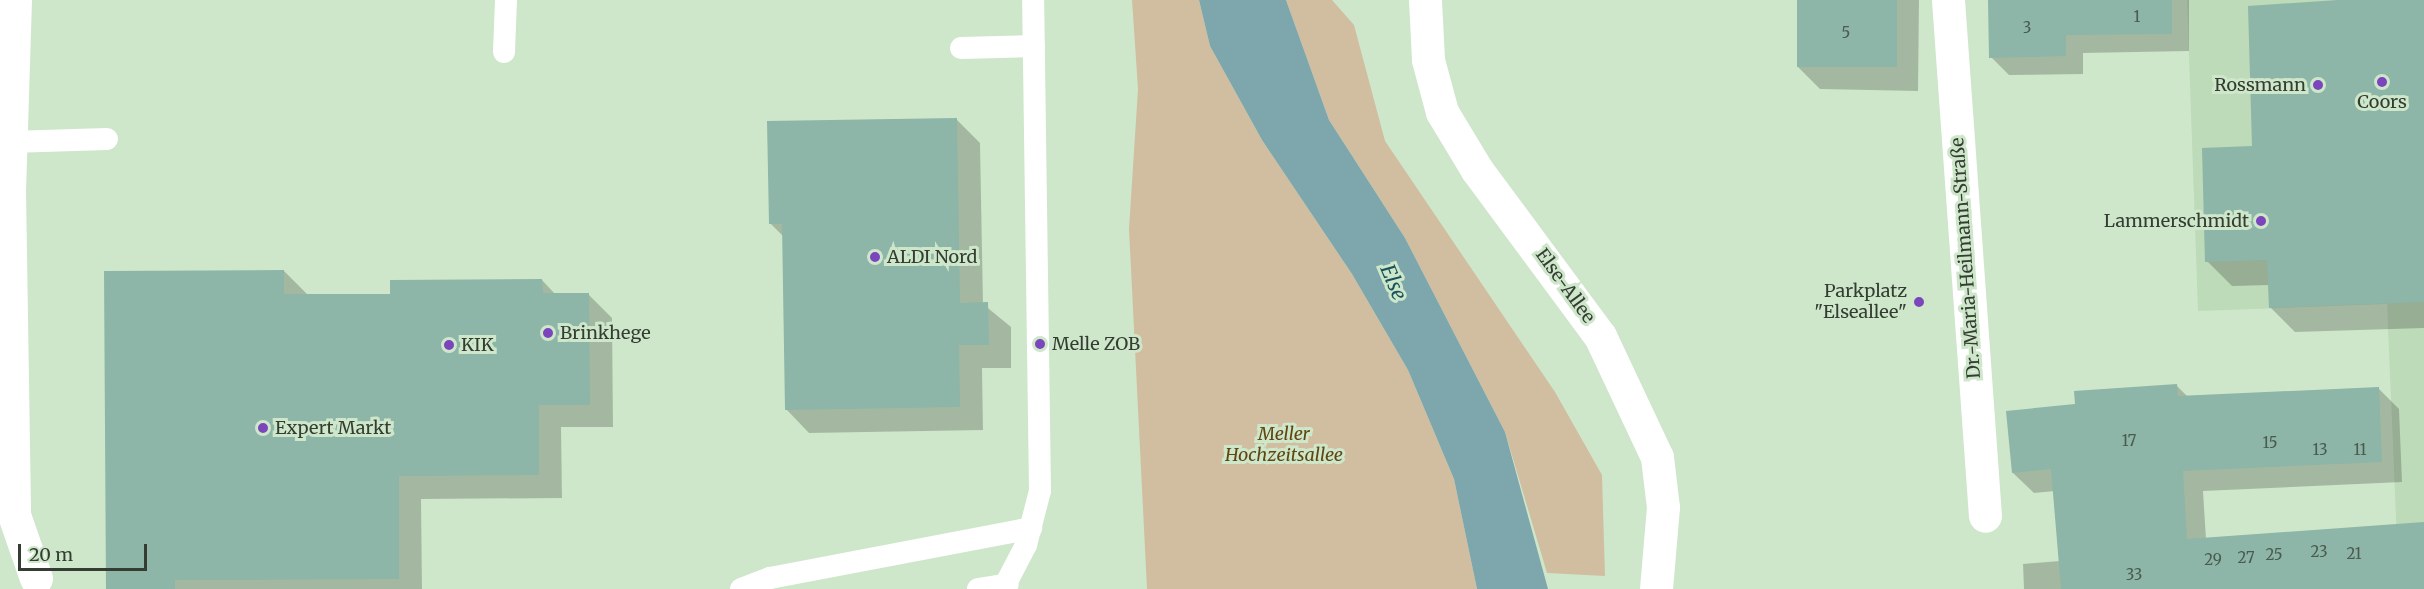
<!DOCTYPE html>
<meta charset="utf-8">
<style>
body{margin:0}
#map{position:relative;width:2424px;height:589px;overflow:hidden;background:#cee7ca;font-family:Merriweather,serif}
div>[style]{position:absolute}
.built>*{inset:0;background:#bddab9}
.green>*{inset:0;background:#d1bea1}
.water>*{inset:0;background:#7da7ac}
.shadow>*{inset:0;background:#0003}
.building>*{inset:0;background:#8db5a8;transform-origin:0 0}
.service>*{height:22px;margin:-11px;padding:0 11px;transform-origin:11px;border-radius:11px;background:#fff}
.minor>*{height:33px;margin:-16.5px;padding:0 16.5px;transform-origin:16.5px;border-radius:16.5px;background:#fff}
.tertiary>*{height:33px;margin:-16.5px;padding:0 16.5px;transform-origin:16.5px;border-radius:16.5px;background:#fff}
.dots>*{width:16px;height:16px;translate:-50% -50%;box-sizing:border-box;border:3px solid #cee7ca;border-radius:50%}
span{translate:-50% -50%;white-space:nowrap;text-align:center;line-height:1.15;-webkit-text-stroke:6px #cee7ca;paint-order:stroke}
.number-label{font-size:15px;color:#4a5b4f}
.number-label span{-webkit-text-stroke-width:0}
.poi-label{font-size:18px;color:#333d31}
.right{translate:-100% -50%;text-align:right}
.left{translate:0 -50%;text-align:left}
.street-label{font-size:18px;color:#333d31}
.park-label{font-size:18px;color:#614511;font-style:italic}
.water-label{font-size:20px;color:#16535a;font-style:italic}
.scale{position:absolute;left:18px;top:544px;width:129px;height:27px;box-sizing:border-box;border:3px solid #333d31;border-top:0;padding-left:8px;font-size:18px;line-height:21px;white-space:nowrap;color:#333d31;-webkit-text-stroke:4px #cee7ca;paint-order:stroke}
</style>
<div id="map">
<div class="built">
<i style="clip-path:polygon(2187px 0,2424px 0,2424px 589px,2399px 589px,2387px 304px,2198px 311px)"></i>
</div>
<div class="green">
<i style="clip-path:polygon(1132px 0,1199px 0,1210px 46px,1262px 140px,1352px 274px,1408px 370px,1454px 479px,1477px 589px,1147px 589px,1129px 229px,1138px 89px)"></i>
<i style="clip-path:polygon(1286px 0,1332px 0,1354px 25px,1385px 141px,1555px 392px,1602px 475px,1605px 576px,1547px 573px,1505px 432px,1405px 238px,1329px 120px)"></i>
</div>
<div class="water">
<i style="clip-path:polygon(1199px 0,1286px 0,1329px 120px,1405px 238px,1505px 432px,1548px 589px,1477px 589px,1454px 479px,1408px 370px,1352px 274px,1262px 140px,1210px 46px)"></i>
</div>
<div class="shadow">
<i style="clip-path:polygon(1798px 0,1919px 0,1918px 91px,1820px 89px,1797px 66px)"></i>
<i style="clip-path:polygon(1990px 0,2189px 0,2189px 51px,2083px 53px,2083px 74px,2009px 75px,1991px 57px)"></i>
<i style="clip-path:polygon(2340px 0,2424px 0,2424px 328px,2295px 332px,2270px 307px,2270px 285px,2232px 286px,2207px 261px,2254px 147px)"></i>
<i style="clip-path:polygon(957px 120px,980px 143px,983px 304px,1011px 327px,1011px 368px,982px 368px,983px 430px,809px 433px,786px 409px,784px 237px,771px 224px)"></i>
<i style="clip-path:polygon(284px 271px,307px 294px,392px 295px,542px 280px,556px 295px,589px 295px,612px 318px,613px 427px,561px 427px,562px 498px,421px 499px,422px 589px,107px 589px)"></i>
<i style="clip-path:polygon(2177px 386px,2188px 397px,2378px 388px,2399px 409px,2402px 482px,2203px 491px,2206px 539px,2424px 524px,2424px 589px,2024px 589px,2023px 564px,2060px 561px,2055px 491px,2034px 493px,2013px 473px,2077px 405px)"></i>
</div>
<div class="building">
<i style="left:1797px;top:0;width:100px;height:67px"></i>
<i style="clip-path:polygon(1988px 0,2172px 0,2172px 34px,2066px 35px,2066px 56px,1989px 58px)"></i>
<i style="clip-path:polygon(2338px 0,2424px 0,2424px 302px,2269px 308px,2267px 260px,2205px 262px,2202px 148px,2252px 146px,2248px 6px)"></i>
<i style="clip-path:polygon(957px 118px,960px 303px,988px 302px,989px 345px,959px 345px,960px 407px,785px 410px,782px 224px,769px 224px,767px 121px)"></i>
<i style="clip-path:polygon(284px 270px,284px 294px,390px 294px,390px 280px,542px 279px,543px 293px,589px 293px,590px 405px,539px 405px,539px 475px,399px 476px,399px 579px,175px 580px,175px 589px,106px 589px,104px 271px)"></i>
<i style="clip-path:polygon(2177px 384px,2178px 396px,2379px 387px,2382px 462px,2183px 471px,2187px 539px,2424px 522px,2424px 589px,2061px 589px,2051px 469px,2012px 473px,2006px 411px,2075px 404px,2074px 391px)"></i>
</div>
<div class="service">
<i style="left:961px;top:48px;width:73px;rotate:-1.6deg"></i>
<i style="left:504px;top:52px;width:52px;rotate:-87.8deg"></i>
<i style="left:10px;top:142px;width:97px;rotate:-1.8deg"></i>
<i style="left:741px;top:589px;width:31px;rotate:-21deg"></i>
<i style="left:770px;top:578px;width:266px;rotate:-10.8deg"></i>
<i style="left:978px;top:589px;width:30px;rotate:-9deg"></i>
<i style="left:1003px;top:589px;width:50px;rotate:-62.4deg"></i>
<i style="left:1026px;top:545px;width:56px;rotate:-75.5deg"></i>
<i style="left:1040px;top:491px;width:491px;rotate:-90.8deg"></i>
</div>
<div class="minor">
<i style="left:15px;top:0;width:190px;rotate:91.8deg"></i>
<i style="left:9px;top:190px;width:325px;rotate:89.1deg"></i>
<i style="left:14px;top:515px;width:67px;rotate:70.8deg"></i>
<i style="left:1948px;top:0;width:517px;rotate:85.9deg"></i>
</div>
<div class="tertiary">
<i style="left:1425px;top:0;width:60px;rotate:87.1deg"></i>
<i style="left:1428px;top:60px;width:54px;rotate:74.9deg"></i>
<i style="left:1442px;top:112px;width:68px;rotate:58.9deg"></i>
<i style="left:1477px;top:170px;width:207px;rotate:53.5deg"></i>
<i style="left:1600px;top:336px;width:134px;rotate:64.8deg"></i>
<i style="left:1657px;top:457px;width:50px;rotate:83.2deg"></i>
<i style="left:1663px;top:507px;width:82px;rotate:94.9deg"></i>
</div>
<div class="dots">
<i style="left:2382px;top:82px;background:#7b45bc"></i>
<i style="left:2318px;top:85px;background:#7b45bc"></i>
<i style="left:2261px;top:221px;background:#7b45bc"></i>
<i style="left:875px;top:257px;background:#7b45bc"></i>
<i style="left:1919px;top:302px;background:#7b45bc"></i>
<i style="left:548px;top:333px;background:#7b45bc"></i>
<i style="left:1040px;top:344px;background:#7b45bc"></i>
<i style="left:449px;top:345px;background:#7b45bc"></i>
<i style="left:263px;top:428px;background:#7b45bc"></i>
</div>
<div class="number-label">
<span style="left:2137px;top:17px">1</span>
<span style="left:2027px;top:28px">3</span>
<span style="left:1846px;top:33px">5</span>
<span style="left:2129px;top:441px">17</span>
<span style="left:2270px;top:443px">15</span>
<span style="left:2320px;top:450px">13</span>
<span style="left:2360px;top:450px">11</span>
<span style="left:2319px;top:552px">23</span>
<span style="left:2354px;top:554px">21</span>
<span style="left:2274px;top:555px">25</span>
<span style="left:2246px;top:558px">27</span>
<span style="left:2213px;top:560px">29</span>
<span style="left:2134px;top:575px">33</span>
</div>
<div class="poi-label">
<span class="right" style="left:2306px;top:85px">Rossmann</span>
<span style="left:2382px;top:102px">Coors</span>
<span class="right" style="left:2249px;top:221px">Lammerschmidt</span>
<span class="left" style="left:887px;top:257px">ALDI Nord</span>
<span class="right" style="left:1907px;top:302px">Parkplatz<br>"Elseallee"</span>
<span class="left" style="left:560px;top:333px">Brinkhege</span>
<span class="left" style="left:1052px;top:344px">Melle ZOB</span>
<span class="left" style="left:461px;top:345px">KIK</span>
<span class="left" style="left:275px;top:428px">Expert Markt</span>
</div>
<div class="street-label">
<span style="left:1966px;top:258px;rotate:-94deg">Dr.-Maria-Heilmann-Straße</span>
<span style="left:1565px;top:286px;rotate:54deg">Else-Allee</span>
</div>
<div class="park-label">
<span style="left:1284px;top:445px">Meller<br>Hochzeitsallee</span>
</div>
<div class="water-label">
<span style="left:1394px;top:282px;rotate:67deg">Else</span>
</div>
<div class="scale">20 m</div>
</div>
